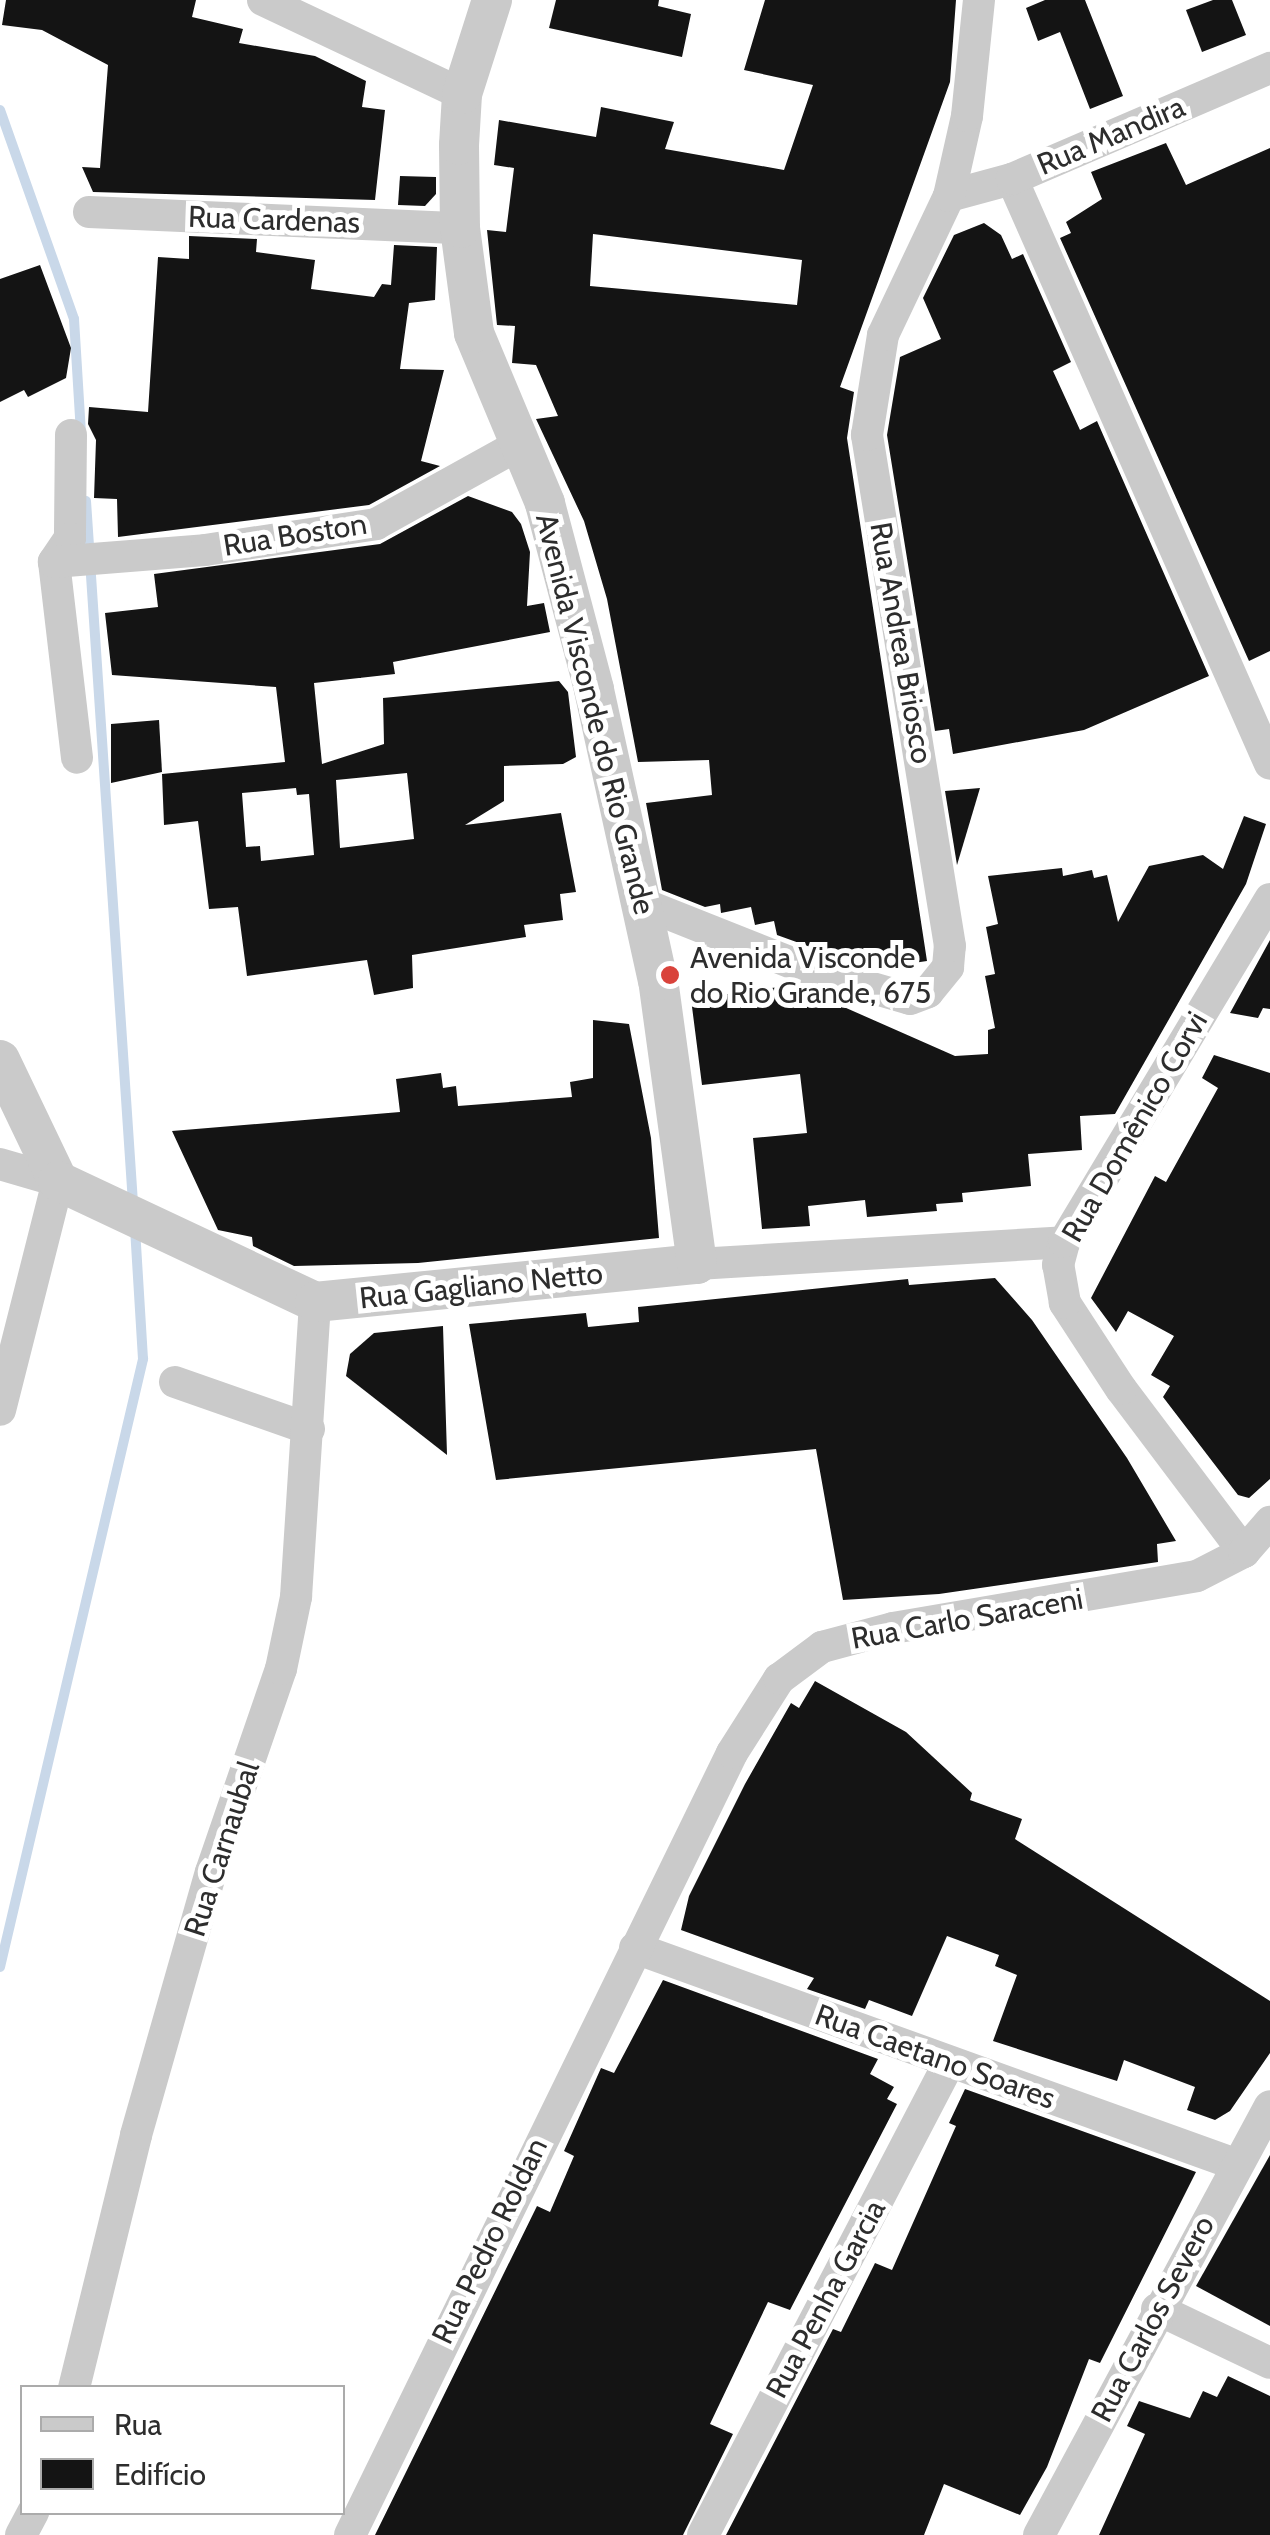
<!DOCTYPE html>
<meta charset="utf-8">
<style>
body{margin:0}
#map{position:relative;width:1270px;height:2535px;overflow:hidden;background:#fff;font-family:Cabin,sans-serif}
div>[style]{position:absolute}
.stream>*{height:10px;margin:-5px;padding:0 5px;transform-origin:5px;border-radius:5px;background:#c9d8e9}
.building>*{inset:0;background:#141414}
.minor>*{height:32px;margin:-16px;padding:0 16px;transform-origin:16px;border-radius:16px;background:#cacaca}
.tertiary>*{height:40px;margin:-20px;padding:0 20px;transform-origin:20px;border-radius:20px;background:#cacaca}
.dots>*{width:28px;height:28px;translate:-50% -50%;box-sizing:border-box;border:5px solid #fff;border-radius:50%}
span{translate:-50% -50%;white-space:nowrap;text-align:center;line-height:1.15;-webkit-text-stroke:10px #fff;paint-order:stroke}
.street-label{font-size:30px;color:#2d2d2d}
.poi-label{font-size:30px;color:#2d2d2d}
.left{translate:0 -50%;text-align:left}
.legend{position:absolute;left:20px;top:2385px;width:325px;height:130px;box-sizing:border-box;background:#fff;border:2px solid #ababab;margin:0;padding:12px 18px;list-style:none;font-size:30px;color:#2d2d2d}
.legend li{display:flex;align-items:center;gap:20px;height:50px}
.legend b{width:50px;border:2px solid #ababab}
</style>
<div id="map">
<div class="stream">
<i style="left:0;top:110px;width:222px;rotate:70.5deg"></i>
<i style="left:74px;top:319px;width:116px;rotate:86.5deg"></i>
<i style="left:86px;top:501px;width:704px;rotate:86.17deg"></i>
<i style="left:0;top:1967px;width:625px;rotate:-76.76deg"></i>
<i style="left:143px;top:1359px;width:129px;rotate:-93.5deg"></i>
</div>
<div class="building">
<i style="clip-path:polygon(6px 0,196px 0,192px 17px,243px 29px,239px 43px,315px 56px,366px 81px,362px 107px,385px 110px,375px 200px,93px 192px,82px 167px,100px 168px,108px 65px,42px 30px,2px 25px)"></i>
<i style="clip-path:polygon(556px 0,659px 0,658px 6px,691px 14px,682px 57px,549px 28px)"></i>
<i style="clip-path:polygon(evenodd,765px 0,956px 0,950px 82px,840px 387px,854px 392px,847px 438px,927px 961px,893px 966px,891px 950px,838px 957px,777px 935px,774px 921px,755px 925px,751px 907px,721px 913px,720px 904px,705px 907px,662px 890px,646px 803px,712px 795px,709px 760px,638px 762px,607px 599px,584px 521px,536px 419px,558px 416px,536px 365px,512px 363px,515px 326px,497px 325px,487px 230px,506px 232px,514px 168px,494px 165px,499px 120px,596px 137px,601px 107px,674px 122px,665px 149px,784px 170px,813px 85px,744px 70px,765px 0,593px 234px,802px 260px,797px 305px,590px 286px,593px 234px)"></i>
<i style="clip-path:polygon(1045px 0,1085px 0,1123px 96px,1090px 109px,1060px 32px,1038px 41px,1026px 8px)"></i>
<i style="clip-path:polygon(1213px 0,1232px 0,1246px 35px,1202px 52px,1186px 10px)"></i>
<i style="clip-path:polygon(1166px 143px,1186px 185px,1270px 148px,1270px 651px,1249px 661px,1060px 238px,1071px 233px,1066px 222px,1102px 199px,1091px 172px)"></i>
<i style="clip-path:polygon(400px 176px,436px 177px,436px 194px,425px 206px,398px 205px)"></i>
<i style="clip-path:polygon(984px 223px,1001px 235px,1012px 259px,1023px 254px,1071px 362px,1053px 371px,1080px 430px,1097px 421px,1209px 676px,1084px 730px,953px 754px,949px 729px,935px 731px,887px 435px,900px 357px,941px 339px,923px 298px,954px 235px)"></i>
<i style="clip-path:polygon(189px 236px,257px 239px,256px 252px,315px 260px,311px 289px,374px 297px,382px 284px,391px 285px,394px 245px,437px 247px,435px 300px,409px 303px,400px 369px,444px 370px,421px 461px,440px 466px,369px 505px,118px 537px,117px 499px,94px 498px,96px 440px,88px 424px,89px 407px,148px 412px,158px 257px,189px 259px)"></i>
<i style="clip-path:polygon(40px 265px,71px 348px,66px 378px,28px 397px,24px 390px,0 402px,0 279px)"></i>
<i style="clip-path:polygon(evenodd,468px 496px,512px 512px,521px 524px,530px 552px,527px 606px,544px 603px,550px 632px,393px 662px,395px 674px,314px 683px,322px 764px,384px 744px,383px 698px,559px 681px,568px 692px,576px 757px,563px 764px,504px 766px,504px 801px,465px 825px,561px 813px,576px 892px,560px 894px,563px 920px,524px 925px,526px 937px,412px 955px,413px 988px,374px 995px,367px 960px,247px 976px,238px 907px,209px 909px,198px 821px,164px 825px,162px 774px,285px 762px,276px 687px,112px 675px,105px 613px,158px 607px,154px 574px,380px 544px,468px 496px,407px 773px,414px 839px,340px 848px,336px 780px,407px 773px,468px 496px,296px 788px,297px 795px,309px 794px,314px 855px,261px 861px,260px 846px,246px 847px,242px 793px,296px 788px)"></i>
<i style="clip-path:polygon(159px 720px,162px 772px,111px 783px,111px 724px)"></i>
<i style="clip-path:polygon(980px 788px,957px 865px,945px 791px)"></i>
<i style="clip-path:polygon(1244px 816px,1266px 824px,1246px 884px,1115px 1114px,1080px 1116px,1082px 1150px,1028px 1154px,1031px 1186px,962px 1193px,963px 1202px,936px 1204px,937px 1211px,867px 1217px,865px 1200px,808px 1206px,810px 1226px,762px 1229px,753px 1138px,807px 1133px,800px 1074px,702px 1085px,691px 999px,794px 985px,955px 1056px,988px 1054px,988px 1030px,995px 1028px,985px 976px,995px 974px,986px 927px,998px 924px,988px 876px,1062px 868px,1063px 876px,1092px 870px,1094px 878px,1107px 875px,1118px 922px,1149px 866px,1203px 855px,1223px 869px)"></i>
<i style="clip-path:polygon(1270px 940px,1270px 1009px,1263px 1008px,1258px 1018px,1230px 1013px)"></i>
<i style="clip-path:polygon(593px 1020px,629px 1024px,651px 1138px,659px 1238px,418px 1263px,294px 1266px,253px 1246px,252px 1237px,218px 1230px,172px 1131px,400px 1112px,396px 1079px,441px 1073px,443px 1088px,456px 1086px,458px 1106px,572px 1097px,570px 1082px,593px 1078px)"></i>
<i style="clip-path:polygon(1214px 1055px,1270px 1073px,1270px 1479px,1249px 1498px,1238px 1495px,1163px 1397px,1170px 1386px,1151px 1375px,1174px 1336px,1128px 1311px,1116px 1332px,1091px 1298px,1155px 1176px,1166px 1182px,1218px 1088px,1202px 1078px)"></i>
<i style="clip-path:polygon(995px 1278px,1032px 1320px,1127px 1458px,1176px 1541px,1157px 1544px,1158px 1562px,939px 1594px,843px 1600px,816px 1449px,496px 1480px,469px 1324px,586px 1313px,588px 1327px,639px 1322px,638px 1307px,908px 1279px,909px 1285px)"></i>
<i style="clip-path:polygon(443px 1326px,447px 1455px,346px 1376px,350px 1354px,374px 1333px)"></i>
<i style="clip-path:polygon(815px 1681px,906px 1732px,972px 1793px,970px 1800px,1022px 1819px,1015px 1839px,1270px 2001px,1270px 2053px,1230px 2111px,1215px 2120px,1187px 2110px,1195px 2087px,1124px 2060px,1117px 2081px,993px 2041px,1017px 1975px,995px 1966px,999px 1955px,947px 1936px,912px 2016px,869px 2000px,865px 2009px,807px 1989px,814px 1978px,681px 1930px,689px 1896px,745px 1784px,791px 1703px,799px 1708px)"></i>
<i style="clip-path:polygon(663px 1980px,878px 2059px,870px 2074px,894px 2087px,887px 2099px,897px 2104px,790px 2310px,768px 2302px,710px 2424px,733px 2434px,683px 2535px,375px 2535px,537px 2206px,550px 2212px,574px 2156px,564px 2151px,601px 2068px,614px 2073px)"></i>
<i style="clip-path:polygon(965px 2089px,1196px 2172px,1100px 2363px,1089px 2359px,1047px 2467px,1020px 2515px,944px 2484px,924px 2535px,726px 2535px,833px 2329px,841px 2332px,875px 2263px,892px 2270px,956px 2126px,949px 2123px)"></i>
<i style="clip-path:polygon(1270px 2155px,1270px 2326px,1196px 2286px)"></i>
<i style="clip-path:polygon(1228px 2376px,1270px 2396px,1270px 2535px,1099px 2535px,1145px 2434px,1127px 2426px,1139px 2401px,1190px 2418px,1203px 2391px,1217px 2397px)"></i>
</div>
<div class="minor">
<i style="left:263px;top:0;width:220px;rotate:25.3deg"></i>
<i style="left:1012px;top:179px;width:639px;rotate:66.2deg"></i>
<i style="left:949px;top:196px;width:65px;rotate:-15.1deg"></i>
<i style="left:1012px;top:179px;width:281px;rotate:-23.3deg"></i>
<i style="left:89px;top:212px;width:371px;rotate:2.5deg"></i>
<i style="left:71px;top:435px;width:103px;rotate:90.6deg"></i>
<i style="left:70px;top:538px;width:29px;rotate:124deg"></i>
<i style="left:54px;top:562px;width:197px;rotate:83.3deg"></i>
<i style="left:54px;top:562px;width:151px;rotate:-4.5deg"></i>
<i style="left:205px;top:550px;width:173px;rotate:-8.6deg"></i>
<i style="left:376px;top:524px;width:161px;rotate:-29deg"></i>
<i style="left:641px;top:903px;width:179px;rotate:21.7deg"></i>
<i style="left:807px;top:969px;width:107px;rotate:16.2deg"></i>
<i style="left:910px;top:999px;width:19px;rotate:-21deg"></i>
<i style="left:928px;top:992px;width:32px;rotate:-51deg"></i>
<i style="left:948px;top:967px;width:21px;rotate:-85deg"></i>
<i style="left:950px;top:946px;width:518px;rotate:-99.23deg"></i>
<i style="left:867px;top:435px;width:101px;rotate:-80.9deg"></i>
<i style="left:883px;top:335px;width:154px;rotate:-64.6deg"></i>
<i style="left:949px;top:196px;width:82px;rotate:-77.3deg"></i>
<i style="left:967px;top:116px;width:117px;rotate:-84.1deg"></i>
<i style="left:0;top:1164px;width:60px;rotate:16.3deg"></i>
<i style="left:58px;top:1181px;width:236px;rotate:104.2deg"></i>
<i style="left:697px;top:1264px;width:368px;rotate:-3.4deg"></i>
<i style="left:175px;top:1382px;width:142px;rotate:19.3deg"></i>
<i style="left:1244px;top:1552px;width:204px;rotate:-127deg"></i>
<i style="left:1121px;top:1389px;width:103px;rotate:-123.1deg"></i>
<i style="left:1065px;top:1303px;width:39px;rotate:-100deg"></i>
<i style="left:1058px;top:1265px;width:24px;rotate:-75deg"></i>
<i style="left:1064px;top:1242px;width:400px;rotate:-59deg"></i>
<i style="left:635px;top:1948px;width:638px;rotate:19.8deg"></i>
<i style="left:1157px;top:2309px;width:125px;rotate:25.5deg"></i>
<i style="left:74px;top:2388px;width:260px;rotate:-76.2deg"></i>
<i style="left:136px;top:2135px;width:273px;rotate:-74.1deg"></i>
<i style="left:211px;top:1872px;width:215px;rotate:-71deg"></i>
<i style="left:281px;top:1669px;width:74px;rotate:-78.2deg"></i>
<i style="left:296px;top:1597px;width:296px;rotate:-86.3deg"></i>
<i style="left:21px;top:2535px;width:26px;rotate:-62deg"></i>
<i style="left:350px;top:2535px;width:870px;rotate:-63.96deg"></i>
<i style="left:732px;top:1753px;width:88px;rotate:-57.6deg"></i>
<i style="left:779px;top:1679px;width:54px;rotate:-36.7deg"></i>
<i style="left:822px;top:1647px;width:73px;rotate:-15deg"></i>
<i style="left:893px;top:1628px;width:308px;rotate:-9.7deg"></i>
<i style="left:1197px;top:1576px;width:53px;rotate:-27.1deg"></i>
<i style="left:1244px;top:1552px;width:40px;rotate:-49deg"></i>
<i style="left:703px;top:2535px;width:532px;rotate:-62.47deg"></i>
<i style="left:1039px;top:2535px;width:487px;rotate:-61.7deg"></i>
</div>
<div class="tertiary">
<i style="left:0;top:1060px;width:134px;rotate:64.4deg"></i>
<i style="left:58px;top:1181px;width:284px;rotate:25.2deg"></i>
<i style="left:315px;top:1302px;width:384px;rotate:-5.7deg"></i>
<i style="left:697px;top:1264px;width:286px;rotate:-97.8deg"></i>
<i style="left:658px;top:981px;width:299px;rotate:-102.4deg"></i>
<i style="left:594px;top:689px;width:192px;rotate:-104.8deg"></i>
<i style="left:545px;top:503px;width:184px;rotate:-112.7deg"></i>
<i style="left:474px;top:333px;width:106px;rotate:-97.6deg"></i>
<i style="left:460px;top:228px;width:83px;rotate:-90.7deg"></i>
<i style="left:459px;top:145px;width:51px;rotate:-86.6deg"></i>
<i style="left:462px;top:94px;width:99px;rotate:-72.3deg"></i>
</div>
<div class="dots">
<i style="left:670px;top:975px;background:#d9433b"></i>
</div>
<div class="street-label">
<span style="left:1111px;top:136px;rotate:-23deg">Rua Mandira</span>
<span style="left:274px;top:220px;rotate:2deg">Rua Cardenas</span>
<span style="left:295px;top:535px;rotate:-9deg">Rua Boston</span>
<span style="left:901px;top:643px;rotate:80deg">Rua Andrea Briosco</span>
<span style="left:595px;top:714px;rotate:76deg">Avenida Visconde do Rio Grande</span>
<span style="left:1135px;top:1127px;rotate:-60deg">Rua Domênico Corvi</span>
<span style="left:481px;top:1286px;rotate:-6deg">Rua Gagliano Netto</span>
<span style="left:967px;top:1619px;rotate:-10deg">Rua Carlo Saraceni</span>
<span style="left:222px;top:1849px;rotate:-72deg">Rua Carnaubal</span>
<span style="left:935px;top:2057px;rotate:20deg">Rua Caetano Soares</span>
<span style="left:490px;top:2241px;rotate:-64deg">Rua Pedro Roldan</span>
<span style="left:826px;top:2299px;rotate:-62deg">Rua Penha Garcia</span>
<span style="left:1153px;top:2319px;rotate:-62deg">Rua Carlos Severo</span>
</div>
<div class="poi-label">
<span class="left" style="left:690px;top:975px">Avenida Visconde<br>do Rio Grande, 675</span>
</div>
<ul class="legend">
<li><b style="height:12px;background:#cacaca"></b>Rua</li>
<li><b style="height:28px;background:#141414"></b>Edifício</li>
</ul>
</div>
